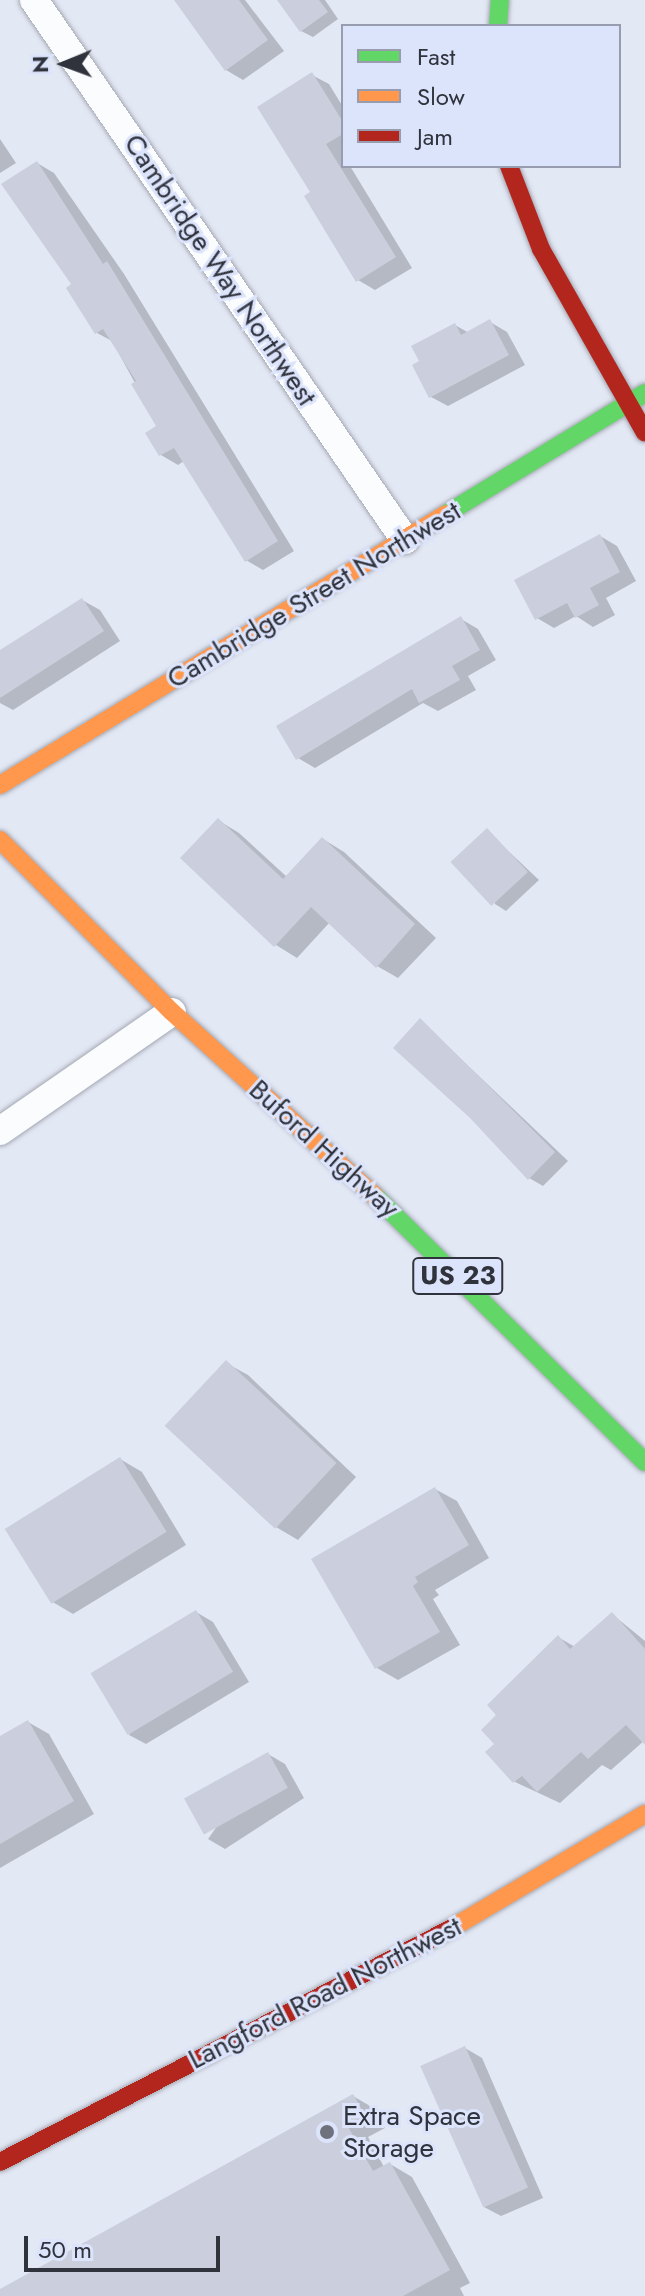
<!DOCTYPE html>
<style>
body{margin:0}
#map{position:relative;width:645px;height:2296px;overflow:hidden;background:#e3e8f5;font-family:Jost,sans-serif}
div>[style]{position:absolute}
.shadow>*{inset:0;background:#0003}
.building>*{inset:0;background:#cbcfdd;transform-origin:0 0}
.roads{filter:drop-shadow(0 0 2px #a4a8b2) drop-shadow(0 0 2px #a4a8b2)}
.street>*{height:28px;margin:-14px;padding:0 14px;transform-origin:14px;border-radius:14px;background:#fbfcfe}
.fast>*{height:18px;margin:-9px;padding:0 9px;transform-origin:9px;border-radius:9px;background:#63d668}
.slow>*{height:18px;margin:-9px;padding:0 9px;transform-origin:9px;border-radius:9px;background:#ff974d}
.jam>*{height:18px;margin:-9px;padding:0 9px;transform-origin:9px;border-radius:9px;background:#b3261e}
.dots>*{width:22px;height:22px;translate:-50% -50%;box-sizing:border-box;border:4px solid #dce4fc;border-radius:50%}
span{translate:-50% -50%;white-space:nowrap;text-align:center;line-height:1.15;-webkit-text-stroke:6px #dce4fc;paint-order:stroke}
.shield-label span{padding:2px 6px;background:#dce4fc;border:2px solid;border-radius:6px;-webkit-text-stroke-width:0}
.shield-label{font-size:26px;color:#30333c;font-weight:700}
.street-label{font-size:28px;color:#30333c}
.poi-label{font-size:28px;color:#30333c}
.left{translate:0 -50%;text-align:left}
.legend{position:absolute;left:341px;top:24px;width:280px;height:144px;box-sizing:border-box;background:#dce4fc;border:2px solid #979daf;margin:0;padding:10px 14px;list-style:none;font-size:24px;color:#30333c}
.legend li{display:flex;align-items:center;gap:16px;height:40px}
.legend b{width:40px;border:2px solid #979daf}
.north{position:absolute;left:24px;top:24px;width:80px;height:80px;-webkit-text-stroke:6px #dce4fc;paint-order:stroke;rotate:269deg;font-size:22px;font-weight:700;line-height:32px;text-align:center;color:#30333c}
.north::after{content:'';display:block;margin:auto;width:28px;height:36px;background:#30333c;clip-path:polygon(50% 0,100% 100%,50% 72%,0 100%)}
.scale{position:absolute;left:24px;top:2236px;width:196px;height:36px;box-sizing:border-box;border:4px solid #30333c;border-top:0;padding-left:10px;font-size:24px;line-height:28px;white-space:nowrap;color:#30333c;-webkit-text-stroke:6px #dce4fc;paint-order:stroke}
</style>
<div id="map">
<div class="shadow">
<i style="clip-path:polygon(177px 0,245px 0,284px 51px,243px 80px,226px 70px)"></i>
<i style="clip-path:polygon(295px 0,325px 0,338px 19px,313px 37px,301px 31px)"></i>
<i style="clip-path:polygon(312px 75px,329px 84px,343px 107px,343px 166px,350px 166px,412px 268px,375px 290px,358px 280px,313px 193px)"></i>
<i style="clip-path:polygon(0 139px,16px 163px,0 173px)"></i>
<i style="clip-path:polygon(37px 163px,54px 173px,124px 274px,294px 551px,263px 570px,246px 560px,184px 461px,178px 465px,161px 455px,159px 427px,112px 341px,97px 333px,74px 285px)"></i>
<i style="clip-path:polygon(490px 322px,507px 332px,525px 365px,448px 406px,431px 397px,455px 325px,469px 333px)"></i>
<i style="clip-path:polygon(600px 536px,617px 546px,636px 581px,606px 598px,615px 615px,593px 627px,576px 616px,554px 628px,537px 618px)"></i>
<i style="clip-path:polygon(82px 600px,100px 610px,120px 641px,13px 710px,0 703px,0 653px)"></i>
<i style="clip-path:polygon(461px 619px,478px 629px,496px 660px,468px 676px,476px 690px,438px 711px,423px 703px,315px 768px,298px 758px)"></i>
<i style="clip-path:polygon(218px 820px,239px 833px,287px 877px,323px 839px,344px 852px,436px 938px,398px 978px,377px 966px,330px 922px,297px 958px,276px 945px)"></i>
<i style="clip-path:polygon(487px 831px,539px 880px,506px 911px,495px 904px)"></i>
<i style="clip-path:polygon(420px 1020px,568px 1161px,543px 1186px,529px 1178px)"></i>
<i style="clip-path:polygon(226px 1363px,248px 1375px,356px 1477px,298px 1540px,276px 1527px)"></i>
<i style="clip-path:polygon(120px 1459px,142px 1472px,186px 1545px,73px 1614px,51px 1601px)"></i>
<i style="clip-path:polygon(435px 1489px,457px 1501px,489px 1558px,435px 1590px,439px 1595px,433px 1599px,460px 1645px,398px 1680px,377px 1668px)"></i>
<i style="clip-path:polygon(196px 1612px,213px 1622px,249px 1682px,146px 1744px,129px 1735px)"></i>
<i style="clip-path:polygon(612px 1614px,645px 1641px,645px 1740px,611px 1770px,602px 1765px,560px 1803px,515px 1782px,497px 1744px,499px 1716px,558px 1637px,575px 1647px)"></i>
<i style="clip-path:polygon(28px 1722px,49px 1734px,94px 1814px,0 1868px,0 1738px)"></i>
<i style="clip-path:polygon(268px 1754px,285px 1764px,304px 1798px,225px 1849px,208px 1839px)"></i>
<i style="clip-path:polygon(465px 2048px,482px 2058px,543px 2198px,501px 2216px,484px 2207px)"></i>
<i style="clip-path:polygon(353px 2096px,375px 2109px,385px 2128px,368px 2137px,384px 2167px,390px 2164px,412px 2177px,470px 2283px,460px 2288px,464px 2296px,0 2296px,0 2291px)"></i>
</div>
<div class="building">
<i style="clip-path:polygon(174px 0,239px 0,268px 40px,225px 71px)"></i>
<i style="clip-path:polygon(277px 0,319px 0,328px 12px,300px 32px)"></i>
<i style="clip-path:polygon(312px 72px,343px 122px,343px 134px,326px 144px,396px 257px,356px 282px,304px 196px,310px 192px,257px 107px)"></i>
<i style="clip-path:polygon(37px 161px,103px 264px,107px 261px,278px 541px,245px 562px,174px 448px,159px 456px,145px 433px,156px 426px,131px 384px,136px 381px,103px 329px,95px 334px,66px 288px,71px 284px,1px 184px)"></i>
<i style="clip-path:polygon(490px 319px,509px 355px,429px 398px,412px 365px,419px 361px,411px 346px,455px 323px,461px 335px)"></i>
<i style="clip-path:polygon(600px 534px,620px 572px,590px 588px,599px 605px,575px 618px,567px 603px,535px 620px,514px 580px)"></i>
<i style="clip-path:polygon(82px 598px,104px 631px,0 698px,0 650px)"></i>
<i style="clip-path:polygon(461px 616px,480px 650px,452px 666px,460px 680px,419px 703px,412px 689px,296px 760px,276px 726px)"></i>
<i style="clip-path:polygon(218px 818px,283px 879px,322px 837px,415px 924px,376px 968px,311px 907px,274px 947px,180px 858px)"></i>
<i style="left:487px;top:828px;width:60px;height:50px;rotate:47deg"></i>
<i style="clip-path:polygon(420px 1018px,555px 1152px,528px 1180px,470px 1118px,393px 1048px)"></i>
<i style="left:226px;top:1360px;width:151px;height:90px;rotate:43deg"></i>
<i style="left:120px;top:1457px;width:88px;height:136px;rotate:58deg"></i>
<i style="clip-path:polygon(435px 1487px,469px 1545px,415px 1577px,418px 1582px,413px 1586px,440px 1632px,375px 1669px,311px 1559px)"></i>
<i style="left:196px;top:1610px;width:72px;height:123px;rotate:59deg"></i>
<i style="clip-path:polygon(612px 1612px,645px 1649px,645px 1745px,626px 1725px,588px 1759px,581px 1752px,537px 1792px,522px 1776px,513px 1783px,485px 1752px,494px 1744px,481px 1730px,496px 1715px,487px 1705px,558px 1635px,570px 1649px)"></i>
<i style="clip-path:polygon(28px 1720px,74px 1801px,0 1844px,0 1736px)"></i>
<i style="left:268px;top:1752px;width:41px;height:96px;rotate:61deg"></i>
<i style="left:465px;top:2046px;width:155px;height:49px;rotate:66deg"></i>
<i style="clip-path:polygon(353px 2094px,365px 2115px,347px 2125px,373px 2171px,390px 2162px,450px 2270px,403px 2296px,0 2296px,0 2289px)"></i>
</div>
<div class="roads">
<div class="street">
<i style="left:34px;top:0;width:655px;rotate:55.51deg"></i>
<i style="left:0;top:1131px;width:209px;rotate:-34.7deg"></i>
</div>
<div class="fast">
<i style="left:498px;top:26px;width:26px;rotate:-86deg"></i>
<i style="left:446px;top:514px;width:233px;rotate:-31.3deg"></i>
<i style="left:375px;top:1196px;width:379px;rotate:44.6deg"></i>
</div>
<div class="slow">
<i style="left:0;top:785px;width:522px;rotate:-31.28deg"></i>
<i style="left:0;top:840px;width:243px;rotate:45deg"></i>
<i style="left:172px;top:1012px;width:274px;rotate:42.2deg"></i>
<i style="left:452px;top:1928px;width:224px;rotate:-30.6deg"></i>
</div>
<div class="jam">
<i style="left:509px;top:166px;width:89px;rotate:68.9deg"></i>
<i style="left:541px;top:249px;width:211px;rotate:60.5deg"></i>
<i style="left:0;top:2162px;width:509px;rotate:-27.37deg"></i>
</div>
</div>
<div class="dots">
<i style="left:327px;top:2132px;background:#6f727d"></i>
</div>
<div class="shield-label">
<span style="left:458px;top:1276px">US 23</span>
</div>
<div class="street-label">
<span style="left:220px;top:270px;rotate:56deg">Cambridge Way Northwest</span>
<span style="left:314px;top:595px;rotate:-31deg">Cambridge Street Northwest</span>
<span style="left:324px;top:1149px;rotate:42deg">Buford Highway</span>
<span style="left:325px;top:1993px;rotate:-27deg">Langford Road Northwest</span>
</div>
<div class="poi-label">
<span class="left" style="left:343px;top:2132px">Extra Space<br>Storage</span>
</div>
<ul class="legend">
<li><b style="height:10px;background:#63d668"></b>Fast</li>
<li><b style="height:10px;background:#ff974d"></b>Slow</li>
<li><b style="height:10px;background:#b3261e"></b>Jam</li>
</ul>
<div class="north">N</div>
<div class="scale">50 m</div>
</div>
